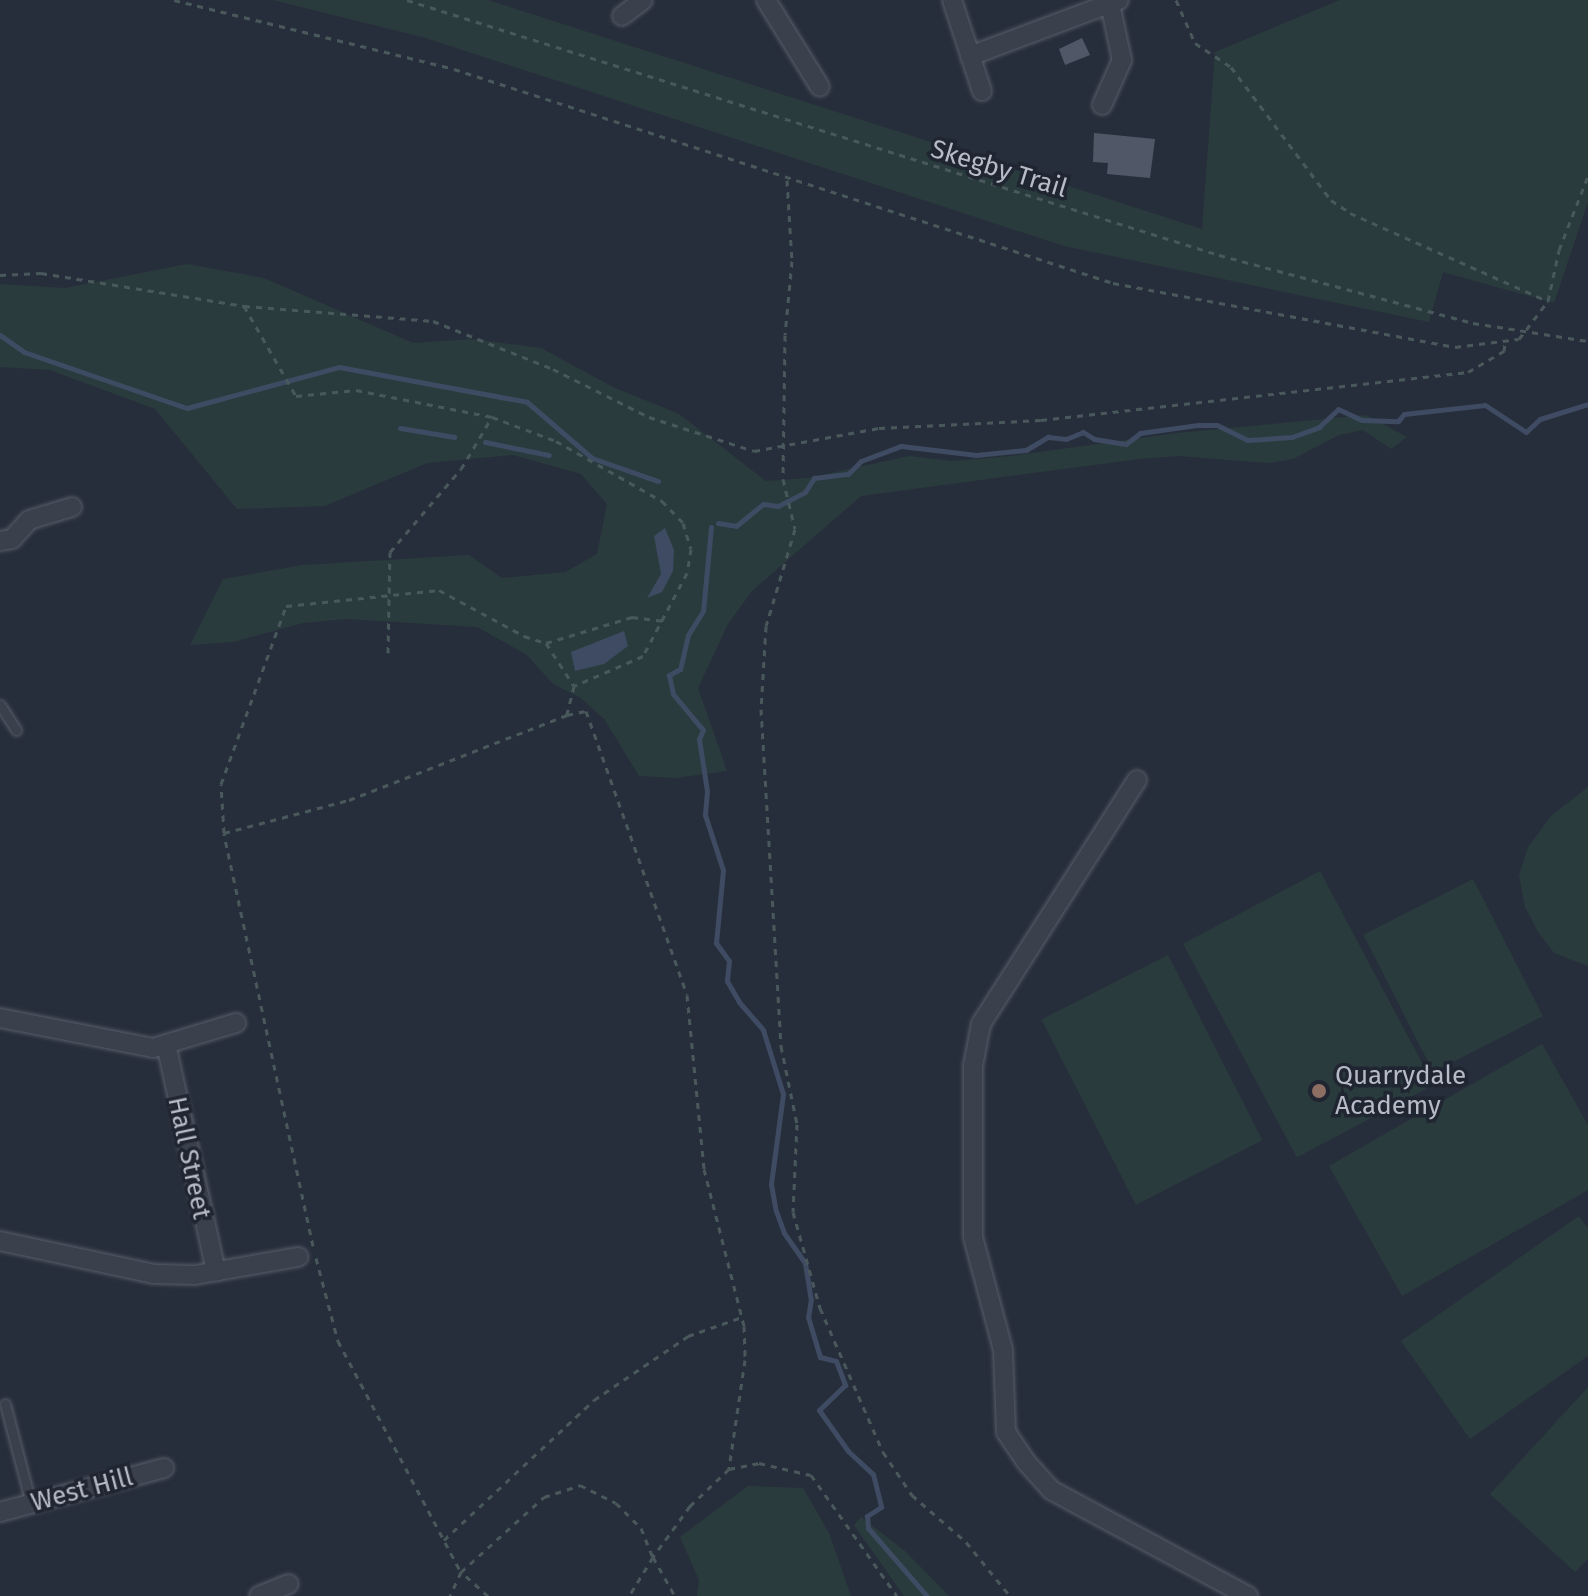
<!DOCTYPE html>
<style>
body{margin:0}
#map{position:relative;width:1588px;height:1596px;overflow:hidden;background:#272e3b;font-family:"Fira Sans",sans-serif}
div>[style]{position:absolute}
.green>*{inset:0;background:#2a3b3d;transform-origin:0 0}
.water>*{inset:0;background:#3e4b62}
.stream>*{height:5px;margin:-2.5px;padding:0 2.5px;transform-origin:2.5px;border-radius:2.5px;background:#3e4b62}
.building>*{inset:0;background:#505867}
.path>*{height:3px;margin-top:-1.5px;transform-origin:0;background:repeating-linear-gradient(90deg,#49585b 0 6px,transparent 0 12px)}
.roads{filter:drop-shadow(0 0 2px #585e6a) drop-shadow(0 0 2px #585e6a)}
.lane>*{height:9px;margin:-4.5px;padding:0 4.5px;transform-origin:4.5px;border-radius:4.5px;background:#3a404c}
.street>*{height:18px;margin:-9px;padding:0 9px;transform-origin:9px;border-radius:9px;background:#3a404c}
.dots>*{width:22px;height:22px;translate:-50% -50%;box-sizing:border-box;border:4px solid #1f2531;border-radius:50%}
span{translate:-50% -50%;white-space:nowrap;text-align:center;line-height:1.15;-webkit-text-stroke:7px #1f2531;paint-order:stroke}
.street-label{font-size:26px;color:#b6bbc7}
.poi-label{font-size:26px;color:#b6bbc7}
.left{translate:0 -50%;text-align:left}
</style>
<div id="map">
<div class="green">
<i style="clip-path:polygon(273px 0,488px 0,1202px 229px,1215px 52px,1340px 0,1588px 0,1588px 202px,1554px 303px,1443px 272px,1429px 322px,1064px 246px,426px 38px)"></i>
<i style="clip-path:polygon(187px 264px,264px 278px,413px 343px,471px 339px,541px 348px,613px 387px,679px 414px,766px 481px,808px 478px,909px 456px,952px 461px,1011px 456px,1177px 433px,1366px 415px,1407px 437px,1391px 449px,1363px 430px,1339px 435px,1293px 459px,1268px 463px,1178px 456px,1139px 459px,861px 496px,752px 591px,728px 624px,698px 688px,727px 771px,675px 778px,639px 776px,605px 720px,581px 698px,553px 684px,527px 655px,477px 627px,346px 619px,303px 623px,233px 642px,190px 645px,223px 579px,303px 565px,469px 555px,502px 578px,565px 572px,597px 554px,607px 504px,581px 474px,513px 455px,427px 463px,325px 506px,237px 509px,155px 409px,50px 370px,0 367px,0 284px,65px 288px)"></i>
<i style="clip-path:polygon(1588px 787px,1588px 966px,1554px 953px,1538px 932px,1525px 907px,1519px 875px,1528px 847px,1551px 816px)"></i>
<i style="left:1320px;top:871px;width:242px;height:155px;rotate:62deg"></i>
<i style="left:1473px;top:879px;width:154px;height:123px;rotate:63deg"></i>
<i style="left:1168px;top:955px;width:208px;height:142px;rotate:63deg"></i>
<i style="clip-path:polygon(1542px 1044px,1588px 1125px,1588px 1190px,1402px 1296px,1329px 1166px)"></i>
<i style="clip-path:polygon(1579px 1216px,1588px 1228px,1588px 1356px,1470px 1439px,1401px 1341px)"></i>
<i style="clip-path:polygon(1588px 1387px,1588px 1559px,1575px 1572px,1490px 1494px)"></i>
<i style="clip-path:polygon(748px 1486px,803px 1488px,829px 1533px,851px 1596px,697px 1596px,699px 1580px,680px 1537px)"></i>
<i style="clip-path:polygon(861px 1517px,905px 1551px,949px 1596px,904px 1596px,854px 1525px)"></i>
</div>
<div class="water">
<i style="clip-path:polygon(665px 528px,674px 550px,673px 571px,662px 592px,647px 598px,661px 574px,654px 536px)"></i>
<i style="clip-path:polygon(624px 631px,628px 646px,604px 664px,575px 671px,571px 652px)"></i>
</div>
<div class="stream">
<i style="left:0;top:335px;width:29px;rotate:35deg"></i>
<i style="left:24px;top:352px;width:172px;rotate:19deg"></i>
<i style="left:187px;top:408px;width:157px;rotate:-15.1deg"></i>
<i style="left:339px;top:367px;width:191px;rotate:10.5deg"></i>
<i style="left:527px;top:402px;width:86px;rotate:40.7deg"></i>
<i style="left:592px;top:458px;width:70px;rotate:19.2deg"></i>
<i style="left:400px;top:428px;width:55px;rotate:9.5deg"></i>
<i style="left:485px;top:442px;width:65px;rotate:11.5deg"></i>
<i style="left:718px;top:523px;width:18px;rotate:9deg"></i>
<i style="left:736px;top:526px;width:35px;rotate:-39deg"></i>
<i style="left:763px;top:504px;width:15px;rotate:8deg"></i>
<i style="left:778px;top:506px;width:30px;rotate:-27deg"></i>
<i style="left:805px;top:492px;width:17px;rotate:-57deg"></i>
<i style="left:814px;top:478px;width:34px;rotate:-7deg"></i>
<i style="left:848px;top:474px;width:18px;rotate:-45deg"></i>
<i style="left:861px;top:461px;width:43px;rotate:-20.6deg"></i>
<i style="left:901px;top:446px;width:76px;rotate:6.8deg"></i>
<i style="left:976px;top:455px;width:50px;rotate:-5.7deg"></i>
<i style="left:1026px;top:450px;width:26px;rotate:-31deg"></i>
<i style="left:1048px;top:437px;width:18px;rotate:6deg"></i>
<i style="left:1066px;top:439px;width:18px;rotate:-22deg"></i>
<i style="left:1083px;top:432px;width:13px;rotate:32deg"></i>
<i style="left:1094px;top:439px;width:32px;rotate:9deg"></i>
<i style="left:1126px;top:444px;width:18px;rotate:-38deg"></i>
<i style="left:1140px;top:433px;width:59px;rotate:-7.9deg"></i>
<i style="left:1198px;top:425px;width:19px"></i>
<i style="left:1217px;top:425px;width:34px;rotate:26deg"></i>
<i style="left:1248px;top:440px;width:44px;rotate:-3.9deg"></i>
<i style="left:1292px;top:437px;width:29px;rotate:-20deg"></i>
<i style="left:1319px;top:427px;width:26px;rotate:-43deg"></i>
<i style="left:1338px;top:409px;width:26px;rotate:25deg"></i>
<i style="left:1362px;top:420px;width:36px;rotate:2deg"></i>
<i style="left:1398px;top:421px;width:9px;rotate:-49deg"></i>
<i style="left:1404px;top:414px;width:81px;rotate:-6.3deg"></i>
<i style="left:1485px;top:405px;width:49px;rotate:33.4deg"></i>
<i style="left:1526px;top:432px;width:19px;rotate:-43deg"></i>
<i style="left:1540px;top:419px;width:50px;rotate:-17.4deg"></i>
<i style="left:711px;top:527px;width:84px;rotate:95.4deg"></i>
<i style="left:703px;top:611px;width:28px;rotate:122deg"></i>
<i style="left:688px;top:635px;width:35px;rotate:103deg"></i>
<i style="left:680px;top:669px;width:13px;rotate:151deg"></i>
<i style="left:669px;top:675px;width:19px;rotate:78deg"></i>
<i style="left:673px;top:694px;width:47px;rotate:50.2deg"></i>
<i style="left:703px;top:730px;width:10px;rotate:114deg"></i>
<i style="left:699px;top:739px;width:53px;rotate:81.3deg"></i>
<i style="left:707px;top:791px;width:24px;rotate:95deg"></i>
<i style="left:705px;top:815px;width:58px;rotate:71.9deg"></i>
<i style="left:723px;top:870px;width:73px;rotate:95.5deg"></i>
<i style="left:716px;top:943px;width:22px;rotate:54deg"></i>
<i style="left:729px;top:961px;width:20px;rotate:96deg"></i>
<i style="left:727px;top:981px;width:24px;rotate:60deg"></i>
<i style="left:739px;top:1002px;width:37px;rotate:49deg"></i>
<i style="left:763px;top:1030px;width:67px;rotate:72.6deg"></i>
<i style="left:783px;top:1094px;width:91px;rotate:97.6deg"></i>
<i style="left:771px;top:1184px;width:27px;rotate:80deg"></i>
<i style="left:776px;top:1211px;width:23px;rotate:70deg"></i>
<i style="left:784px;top:1233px;width:37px;rotate:55deg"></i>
<i style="left:805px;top:1263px;width:36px;rotate:81deg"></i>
<i style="left:811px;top:1299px;width:18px;rotate:99deg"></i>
<i style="left:808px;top:1317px;width:42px;rotate:73.3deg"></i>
<i style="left:820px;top:1357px;width:16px;rotate:14deg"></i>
<i style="left:836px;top:1361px;width:26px;rotate:69deg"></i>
<i style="left:845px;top:1385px;width:36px;rotate:136deg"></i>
<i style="left:819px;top:1410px;width:50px;rotate:54.7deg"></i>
<i style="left:848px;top:1451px;width:34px;rotate:43deg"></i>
<i style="left:873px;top:1474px;width:34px;rotate:76deg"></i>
<i style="left:881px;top:1507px;width:17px;rotate:147deg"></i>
<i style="left:867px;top:1516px;width:12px;rotate:85deg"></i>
<i style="left:868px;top:1528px;width:90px;rotate:49.1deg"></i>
</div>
<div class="building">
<i style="clip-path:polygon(1082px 38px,1090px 55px,1065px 65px,1059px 49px)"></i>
<i style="clip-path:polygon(1094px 133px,1155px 139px,1150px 178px,1107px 174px,1108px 163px,1093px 162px)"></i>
</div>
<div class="path">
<i style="left:174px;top:0;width:288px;rotate:13.8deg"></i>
<i style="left:454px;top:69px;width:693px;rotate:17.99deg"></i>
<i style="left:1113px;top:283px;width:348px;rotate:10.6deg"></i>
<i style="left:1455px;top:347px;width:64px;rotate:-7.1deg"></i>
<i style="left:1519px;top:339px;width:48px;rotate:-52.7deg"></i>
<i style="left:1548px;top:301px;width:52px;rotate:-77.8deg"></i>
<i style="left:1559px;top:250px;width:79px;rotate:-68.6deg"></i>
<i style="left:407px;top:0;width:851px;rotate:17.43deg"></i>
<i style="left:1219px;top:255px;width:263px;rotate:15deg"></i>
<i style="left:1473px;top:323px;width:116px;rotate:8.9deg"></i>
<i style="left:1176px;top:0;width:47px;rotate:66.2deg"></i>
<i style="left:1195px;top:43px;width:43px;rotate:33.7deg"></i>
<i style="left:1231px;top:67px;width:166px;rotate:53.1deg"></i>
<i style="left:1331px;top:200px;width:23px;rotate:34deg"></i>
<i style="left:1350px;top:213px;width:217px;rotate:24deg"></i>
<i style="left:787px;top:180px;width:81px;rotate:86.5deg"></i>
<i style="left:792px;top:261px;width:74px;rotate:95.4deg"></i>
<i style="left:785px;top:335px;width:144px;rotate:90.8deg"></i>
<i style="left:783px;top:479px;width:51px;rotate:76.5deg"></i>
<i style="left:795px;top:529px;width:101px;rotate:106.6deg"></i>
<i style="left:766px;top:626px;width:83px;rotate:93.4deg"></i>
<i style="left:761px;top:709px;width:338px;rotate:86.6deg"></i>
<i style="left:781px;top:1046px;width:80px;rotate:78.4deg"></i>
<i style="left:797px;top:1124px;width:88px;rotate:92.6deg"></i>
<i style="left:793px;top:1212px;width:100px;rotate:74.3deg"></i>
<i style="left:820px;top:1308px;width:157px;rotate:66.4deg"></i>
<i style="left:883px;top:1452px;width:52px;rotate:56deg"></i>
<i style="left:912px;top:1495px;width:72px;rotate:41deg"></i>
<i style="left:966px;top:1542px;width:70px;rotate:50.8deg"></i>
<i style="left:0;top:275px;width:41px;rotate:-2.8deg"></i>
<i style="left:41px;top:273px;width:206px;rotate:9.2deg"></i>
<i style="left:244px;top:306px;width:104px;rotate:60deg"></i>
<i style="left:296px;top:396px;width:60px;rotate:-5.7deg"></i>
<i style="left:356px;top:390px;width:139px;rotate:11.2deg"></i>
<i style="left:244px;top:306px;width:190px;rotate:4.5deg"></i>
<i style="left:433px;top:321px;width:129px;rotate:21.8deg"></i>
<i style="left:553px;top:369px;width:107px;rotate:26.6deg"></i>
<i style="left:649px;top:417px;width:110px;rotate:17.9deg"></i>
<i style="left:754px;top:451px;width:127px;rotate:-10.4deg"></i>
<i style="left:879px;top:428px;width:162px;rotate:-2.8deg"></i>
<i style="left:1041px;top:420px;width:430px;rotate:-6.4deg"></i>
<i style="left:1468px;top:372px;width:42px;rotate:-30.3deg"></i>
<i style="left:1504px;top:351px;width:8px;rotate:-83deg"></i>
<i style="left:546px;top:643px;width:90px;rotate:-16.8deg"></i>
<i style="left:632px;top:617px;width:33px;rotate:7deg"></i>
<i style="left:388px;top:653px;width:101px;rotate:-88.9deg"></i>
<i style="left:390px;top:552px;width:109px;rotate:-49.5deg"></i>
<i style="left:461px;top:469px;width:61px;rotate:-59.2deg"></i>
<i style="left:492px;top:417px;width:68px;rotate:20.6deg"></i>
<i style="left:556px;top:441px;width:122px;rotate:29.5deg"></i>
<i style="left:662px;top:501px;width:30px;rotate:46deg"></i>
<i style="left:683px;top:523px;width:27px;rotate:73deg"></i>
<i style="left:691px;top:549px;width:24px;rotate:99deg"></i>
<i style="left:687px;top:573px;width:94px;rotate:117.9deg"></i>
<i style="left:643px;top:656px;width:75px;rotate:156.5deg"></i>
<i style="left:224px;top:833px;width:129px;rotate:-14.8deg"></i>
<i style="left:349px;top:800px;width:234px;rotate:-21.3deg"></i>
<i style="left:313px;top:1246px;width:422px;rotate:-102.2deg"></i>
<i style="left:224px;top:833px;width:49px;rotate:-93.5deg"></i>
<i style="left:221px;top:784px;width:189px;rotate:-69.9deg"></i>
<i style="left:286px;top:606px;width:154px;rotate:-6deg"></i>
<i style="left:439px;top:590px;width:97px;rotate:28.4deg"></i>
<i style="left:524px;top:636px;width:23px;rotate:18deg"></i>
<i style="left:546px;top:643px;width:51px;rotate:56.9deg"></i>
<i style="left:574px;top:686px;width:30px;rotate:104deg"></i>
<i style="left:567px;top:715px;width:19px;rotate:-12deg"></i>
<i style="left:586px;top:711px;width:301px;rotate:70.4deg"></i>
<i style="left:687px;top:995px;width:175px;rotate:84.4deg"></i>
<i style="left:704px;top:1169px;width:162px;rotate:75.7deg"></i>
<i style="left:744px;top:1326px;width:34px;rotate:88deg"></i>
<i style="left:745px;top:1360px;width:110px;rotate:98.4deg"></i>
<i style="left:729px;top:1469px;width:54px;rotate:136.5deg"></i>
<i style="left:690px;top:1506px;width:63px;rotate:126deg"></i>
<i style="left:653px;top:1557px;width:45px;rotate:60.6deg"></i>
<i style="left:316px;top:1258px;width:86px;rotate:75.2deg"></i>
<i style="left:338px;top:1341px;width:262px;rotate:62deg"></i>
<i style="left:461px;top:1572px;width:26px;rotate:115deg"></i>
<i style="left:729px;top:1469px;width:31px;rotate:-11deg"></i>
<i style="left:759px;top:1463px;width:53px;rotate:13deg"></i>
<i style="left:811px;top:1475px;width:148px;rotate:54.6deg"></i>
<i style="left:444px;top:1540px;width:205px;rotate:-43deg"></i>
<i style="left:594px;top:1400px;width:114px;rotate:-34.2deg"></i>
<i style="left:688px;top:1336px;width:57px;rotate:-19.4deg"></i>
<i style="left:488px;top:1596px;width:36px;rotate:-138deg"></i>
<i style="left:461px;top:1572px;width:112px;rotate:-42.1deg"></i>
<i style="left:544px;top:1497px;width:38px;rotate:-18deg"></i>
<i style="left:580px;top:1485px;width:40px;rotate:26.6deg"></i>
<i style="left:616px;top:1503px;width:35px;rotate:45deg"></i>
<i style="left:641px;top:1528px;width:31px;rotate:68deg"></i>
<i style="left:653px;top:1557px;width:46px;rotate:121.6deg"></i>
</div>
<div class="roads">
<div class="lane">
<i style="left:0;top:705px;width:30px;rotate:57deg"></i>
<i style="left:5px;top:1404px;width:103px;rotate:75.4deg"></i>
</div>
<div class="street">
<i style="left:766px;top:0;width:102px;rotate:58.2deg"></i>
<i style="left:952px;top:0;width:96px;rotate:71.8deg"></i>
<i style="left:622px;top:16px;width:26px;rotate:-37deg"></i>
<i style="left:970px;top:56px;width:159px;rotate:-20.6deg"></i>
<i style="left:1102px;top:105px;width:49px;rotate:-66deg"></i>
<i style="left:1122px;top:60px;width:57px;rotate:-102.1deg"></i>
<i style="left:0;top:541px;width:12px;rotate:-9deg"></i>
<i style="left:12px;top:539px;width:25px;rotate:-48deg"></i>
<i style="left:29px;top:520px;width:45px;rotate:-16.8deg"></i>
<i style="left:1137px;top:780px;width:290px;rotate:122.6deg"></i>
<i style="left:981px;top:1024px;width:43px;rotate:100.8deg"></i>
<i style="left:973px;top:1066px;width:171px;rotate:90deg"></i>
<i style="left:973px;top:1237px;width:117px;rotate:75.1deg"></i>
<i style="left:1003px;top:1350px;width:82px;rotate:87.9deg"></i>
<i style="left:1006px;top:1432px;width:37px;rotate:56deg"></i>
<i style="left:1027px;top:1463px;width:36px;rotate:48deg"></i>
<i style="left:1051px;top:1490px;width:224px;rotate:28.3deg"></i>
<i style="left:0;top:1018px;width:156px;rotate:11.1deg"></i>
<i style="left:153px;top:1048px;width:87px;rotate:-16.8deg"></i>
<i style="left:166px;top:1044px;width:233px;rotate:77.6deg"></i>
<i style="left:0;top:1241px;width:157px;rotate:12.1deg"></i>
<i style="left:154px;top:1274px;width:41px;rotate:1.4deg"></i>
<i style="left:195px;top:1275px;width:105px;rotate:-9.9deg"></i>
<i style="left:0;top:1512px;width:170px;rotate:-15deg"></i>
<i style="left:259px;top:1596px;width:32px;rotate:-22deg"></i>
</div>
</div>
<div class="dots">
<i style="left:1319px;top:1091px;background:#8d6e63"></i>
</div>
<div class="street-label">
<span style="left:999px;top:169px;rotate:17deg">Skegby Trail</span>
<span style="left:189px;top:1158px;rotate:78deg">Hall Street</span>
<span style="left:82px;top:1490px;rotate:-15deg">West Hill</span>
</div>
<div class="poi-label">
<span class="left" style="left:1335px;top:1091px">Quarrydale<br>Academy</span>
</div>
</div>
